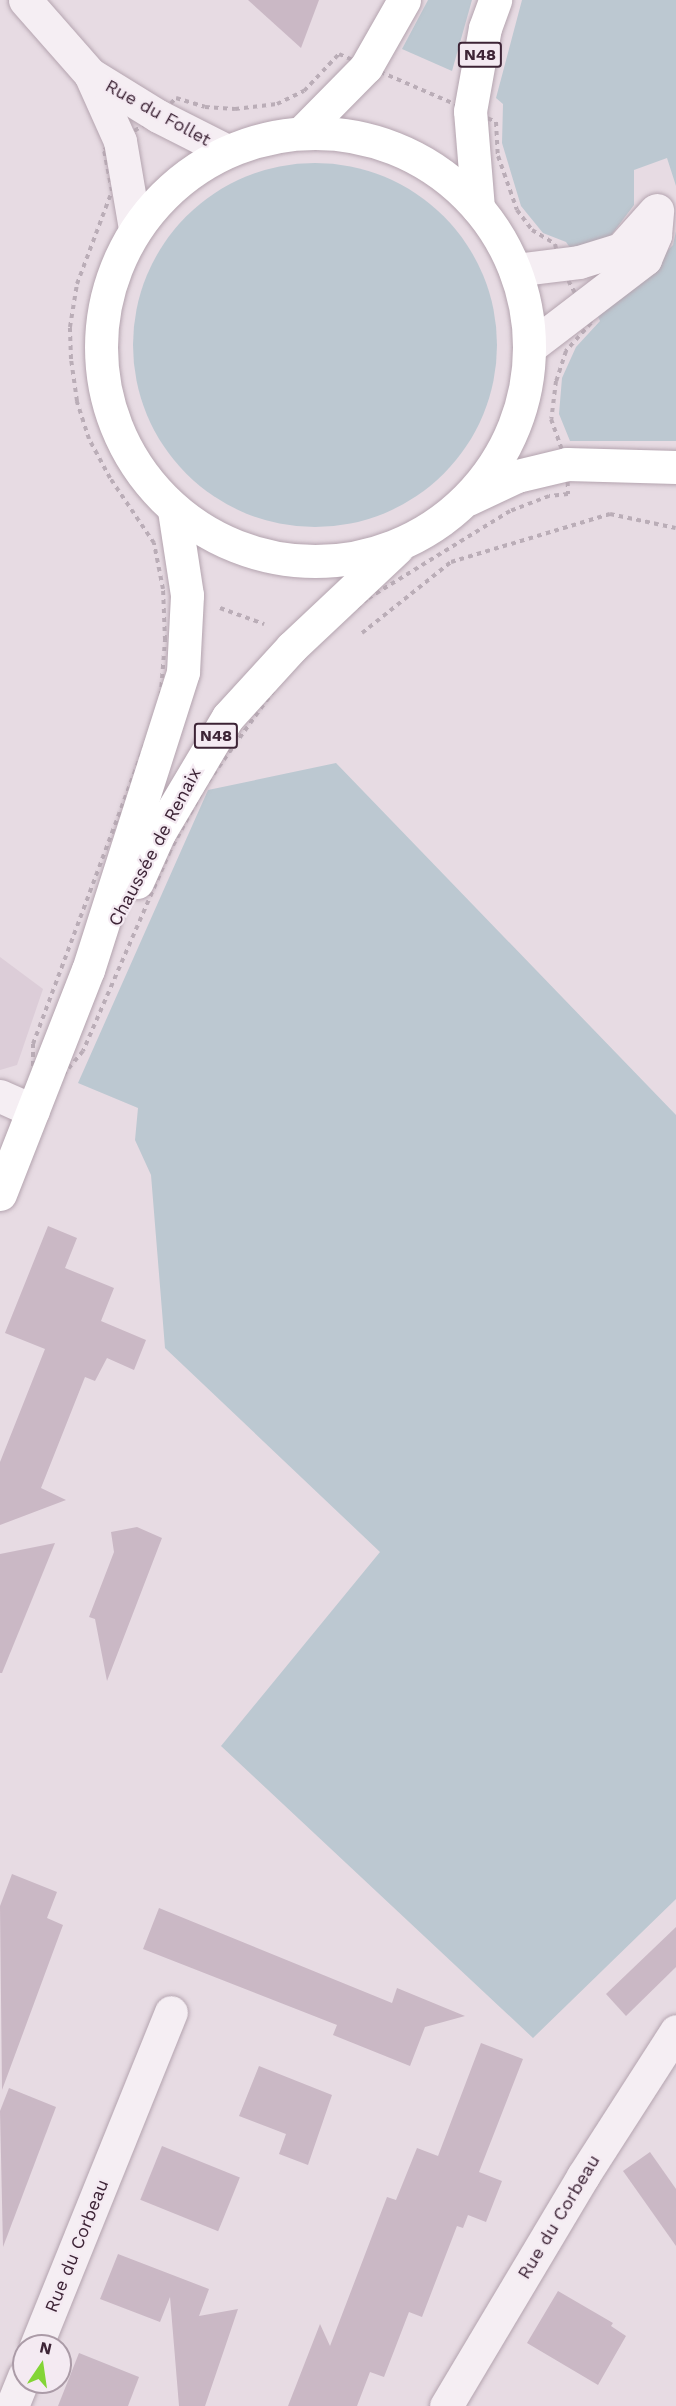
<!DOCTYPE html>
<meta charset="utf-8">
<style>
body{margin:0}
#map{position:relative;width:676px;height:2406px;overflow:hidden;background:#e7dbe3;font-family:"Work Sans",sans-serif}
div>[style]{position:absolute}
.built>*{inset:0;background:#dccdd8}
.green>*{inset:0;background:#bcc8d1}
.round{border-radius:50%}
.building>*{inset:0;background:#cab8c5;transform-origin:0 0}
.path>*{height:4px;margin-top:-2px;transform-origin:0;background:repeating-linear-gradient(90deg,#baadb7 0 4.5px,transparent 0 9px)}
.roads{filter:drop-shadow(0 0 2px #b4a4af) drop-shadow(0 0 2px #b4a4af)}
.minor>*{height:33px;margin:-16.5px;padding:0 16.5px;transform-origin:16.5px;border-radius:16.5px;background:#f5eef3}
.major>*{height:33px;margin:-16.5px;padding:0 16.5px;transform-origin:16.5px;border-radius:16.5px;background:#fff}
.major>.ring{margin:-16.5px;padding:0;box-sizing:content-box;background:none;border:33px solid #fff;border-radius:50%}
.highway>*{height:33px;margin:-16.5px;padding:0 16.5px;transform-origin:16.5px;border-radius:16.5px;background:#fff}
span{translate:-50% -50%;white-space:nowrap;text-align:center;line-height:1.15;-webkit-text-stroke:4.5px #f4eaf2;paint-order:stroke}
.shield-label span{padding:2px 4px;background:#f4eaf2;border:2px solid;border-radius:4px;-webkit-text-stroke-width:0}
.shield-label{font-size:16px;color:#3d2436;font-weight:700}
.street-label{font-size:18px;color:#3d2436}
.north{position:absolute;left:12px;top:2334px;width:60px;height:60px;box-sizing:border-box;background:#f4eaf2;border:2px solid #ab9ba7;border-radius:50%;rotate:13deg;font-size:16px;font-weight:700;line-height:24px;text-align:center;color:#3d2436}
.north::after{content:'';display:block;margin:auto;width:21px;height:27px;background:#83d536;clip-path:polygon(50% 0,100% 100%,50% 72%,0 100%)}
</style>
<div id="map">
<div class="built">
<i style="clip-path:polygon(0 957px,43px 989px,17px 1065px,0 1070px)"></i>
</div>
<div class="green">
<i style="clip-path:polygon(428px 0,472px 0,452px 71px,402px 49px)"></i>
<i style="clip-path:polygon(522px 0,676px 0,676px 186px,667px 158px,634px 170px,634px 205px,606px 242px,571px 249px,566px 242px,543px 233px,521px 206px,502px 143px,503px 104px,496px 98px)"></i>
<i class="round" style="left:133px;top:163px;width:364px;height:364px"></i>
<i style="clip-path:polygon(676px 231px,676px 441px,570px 441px,559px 414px,562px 378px,576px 347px,600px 321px,596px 312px,639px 280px,673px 245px)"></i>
<i style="clip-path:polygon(336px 763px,676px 1115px,676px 1899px,533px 2038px,221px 1746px,380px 1552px,165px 1348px,151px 1175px,135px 1140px,138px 1108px,78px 1083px,208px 790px)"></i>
</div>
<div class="building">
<i style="clip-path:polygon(248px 0,319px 0,301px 48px)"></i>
<i style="clip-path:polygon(48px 1226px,77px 1238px,65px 1268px,114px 1288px,101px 1321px,146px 1340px,134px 1370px,107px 1358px,95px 1381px,85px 1377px,41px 1488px,66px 1500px,0 1525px,0 1462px,45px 1349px,5px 1333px)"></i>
<i style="clip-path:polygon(137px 1527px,162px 1538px,107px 1681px,95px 1619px,89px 1617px,114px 1552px,111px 1532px)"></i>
<i style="clip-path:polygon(55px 1543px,2px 1673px,0 1673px,0 1554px)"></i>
<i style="clip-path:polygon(12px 1874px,57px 1892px,47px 1918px,63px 1925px,2px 2090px,0 1906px)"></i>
<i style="clip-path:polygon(159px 1908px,392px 2003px,397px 1988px,465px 2016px,425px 2027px,410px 2066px,333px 2035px,337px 2025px,143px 1949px)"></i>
<i style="clip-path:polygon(676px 1927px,676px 1967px,626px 2016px,606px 1994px)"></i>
<i style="clip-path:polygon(481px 2043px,523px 2059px,479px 2172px,502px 2181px,486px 2222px,468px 2215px,463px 2228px,457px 2226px,422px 2317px,409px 2312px,384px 2377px,370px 2372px,357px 2406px,288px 2406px,320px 2324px,330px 2346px,387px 2197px,396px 2200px,417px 2148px,438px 2156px)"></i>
<i style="clip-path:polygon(259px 2066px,332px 2095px,308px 2165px,279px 2154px,286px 2134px,239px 2116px)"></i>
<i style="clip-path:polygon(9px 2088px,56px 2107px,3px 2247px,0 2111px)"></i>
<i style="left:162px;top:2146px;width:84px;height:58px;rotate:22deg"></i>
<i style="clip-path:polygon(650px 2152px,676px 2189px,676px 2246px,623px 2171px)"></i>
<i style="clip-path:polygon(118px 2254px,209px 2289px,199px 2316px,238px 2309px,205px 2406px,179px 2406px,170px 2297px,160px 2322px,100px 2299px)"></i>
<i style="clip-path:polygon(558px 2291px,613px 2323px,611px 2326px,626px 2336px,598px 2385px,527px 2343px)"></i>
<i style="clip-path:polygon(79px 2353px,139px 2377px,128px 2406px,58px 2406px)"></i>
</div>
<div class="path">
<i style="left:339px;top:54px;width:171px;rotate:23.4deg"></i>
<i style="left:496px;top:122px;width:34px;rotate:87deg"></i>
<i style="left:498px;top:156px;width:57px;rotate:70.6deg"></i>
<i style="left:517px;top:210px;width:25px;rotate:53deg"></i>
<i style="left:532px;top:230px;width:27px;rotate:31deg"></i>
<i style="left:555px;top:244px;width:22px;rotate:77deg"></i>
<i style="left:560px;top:265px;width:66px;rotate:61.9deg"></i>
<i style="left:591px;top:323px;width:38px;rotate:132deg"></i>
<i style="left:566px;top:351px;width:32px;rotate:108deg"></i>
<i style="left:556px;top:381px;width:38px;rotate:97deg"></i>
<i style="left:551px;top:419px;width:48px;rotate:70.4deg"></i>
<i style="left:567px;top:464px;width:30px;rotate:88deg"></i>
<i style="left:568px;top:494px;width:19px;rotate:174deg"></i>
<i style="left:549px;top:496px;width:42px;rotate:159deg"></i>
<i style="left:510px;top:511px;width:168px;rotate:148.4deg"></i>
<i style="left:367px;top:599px;width:67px;rotate:139.9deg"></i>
<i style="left:316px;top:642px;width:55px;rotate:132.1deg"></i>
<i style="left:279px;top:683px;width:127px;rotate:125.7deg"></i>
<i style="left:205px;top:786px;width:74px;rotate:118.3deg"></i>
<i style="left:170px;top:851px;width:218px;rotate:113.5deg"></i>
<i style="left:83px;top:1051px;width:78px;rotate:129.8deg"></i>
<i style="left:33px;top:1111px;width:67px;rotate:-90deg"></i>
<i style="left:33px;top:1044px;width:362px;rotate:-69.5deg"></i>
<i style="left:160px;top:705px;width:65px;rotate:-85.6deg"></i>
<i style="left:165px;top:640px;width:51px;rotate:-92.2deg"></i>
<i style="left:163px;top:589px;width:47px;rotate:-101.1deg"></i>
<i style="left:154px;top:543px;width:78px;rotate:-124.1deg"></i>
<i style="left:110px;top:478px;width:44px;rotate:-118.3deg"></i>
<i style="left:89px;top:439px;width:40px;rotate:-108deg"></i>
<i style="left:77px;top:401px;width:42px;rotate:-98.1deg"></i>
<i style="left:71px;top:359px;width:32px;rotate:-92deg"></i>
<i style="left:70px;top:327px;width:44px;rotate:-80.8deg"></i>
<i style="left:77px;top:284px;width:99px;rotate:-69.4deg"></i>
<i style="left:112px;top:191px;width:42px;rotate:-101deg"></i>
<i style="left:104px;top:150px;width:64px;rotate:-32.2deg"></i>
<i style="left:158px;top:116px;width:25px;rotate:-45deg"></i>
<i style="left:176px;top:98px;width:30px;rotate:17deg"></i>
<i style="left:205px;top:107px;width:30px;rotate:4deg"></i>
<i style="left:235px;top:109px;width:42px;rotate:-6.8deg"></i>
<i style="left:277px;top:104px;width:30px;rotate:-26deg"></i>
<i style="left:304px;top:91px;width:51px;rotate:-46.6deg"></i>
<i style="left:220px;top:608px;width:47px;rotate:20deg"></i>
<i style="left:362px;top:633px;width:114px;rotate:-38.6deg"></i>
<i style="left:451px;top:562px;width:166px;rotate:-16.8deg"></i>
<i style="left:610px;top:514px;width:67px;rotate:12deg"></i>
</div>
<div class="roads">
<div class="minor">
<i style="left:25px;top:0;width:98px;rotate:48.7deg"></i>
<i style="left:90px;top:74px;width:73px;rotate:65.9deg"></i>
<i style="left:120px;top:141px;width:89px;rotate:80.3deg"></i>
<i style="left:90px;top:74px;width:80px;rotate:31.7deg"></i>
<i style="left:158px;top:116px;width:77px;rotate:26.9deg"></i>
<i style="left:515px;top:270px;width:64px;rotate:-7.1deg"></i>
<i style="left:579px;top:262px;width:44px;rotate:-17.2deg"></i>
<i style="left:621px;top:249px;width:51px;rotate:-48.2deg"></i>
<i style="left:530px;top:347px;width:145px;rotate:-37.4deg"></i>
<i style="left:645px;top:259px;width:26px;rotate:-67deg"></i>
<i style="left:655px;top:235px;width:25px;rotate:-85deg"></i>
<i style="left:0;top:1096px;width:36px;rotate:24deg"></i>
<i style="left:36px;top:2346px;width:360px;rotate:-68deg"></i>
<i style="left:12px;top:2406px;width:32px;rotate:-68deg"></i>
<i style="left:446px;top:2406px;width:268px;rotate:-59.2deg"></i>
<i style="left:583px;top:2176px;width:172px;rotate:-57.3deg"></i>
</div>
<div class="major">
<i class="ring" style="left:101px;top:133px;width:395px;height:395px"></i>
<i style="left:301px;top:133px;width:93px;rotate:-45.4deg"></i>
<i style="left:366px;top:67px;width:77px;rotate:-60.4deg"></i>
<i style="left:478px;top:208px;width:97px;rotate:-94.7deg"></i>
<i style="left:470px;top:111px;width:84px;rotate:-79.8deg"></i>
<i style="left:485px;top:28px;width:30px;rotate:-70deg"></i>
<i style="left:137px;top:882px;width:54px;rotate:-65.8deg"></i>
<i style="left:159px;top:833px;width:135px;rotate:-59.3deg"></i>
<i style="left:228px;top:717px;width:95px;rotate:-47.6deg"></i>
<i style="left:292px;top:647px;width:144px;rotate:-43.3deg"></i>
<i style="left:0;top:1194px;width:241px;rotate:-68.6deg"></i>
<i style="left:88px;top:970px;width:313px;rotate:-72.3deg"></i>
<i style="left:183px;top:672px;width:77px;rotate:-87deg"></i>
<i style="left:187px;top:595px;width:86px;rotate:-98.7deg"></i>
</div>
<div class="highway">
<i style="left:468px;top:499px;width:54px;rotate:-25.1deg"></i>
<i style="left:517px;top:476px;width:51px;rotate:-13.5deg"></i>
<i style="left:567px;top:464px;width:109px;rotate:1.6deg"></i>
</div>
</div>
<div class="shield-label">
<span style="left:480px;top:55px">N48</span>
<span style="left:216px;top:736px">N48</span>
</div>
<div class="street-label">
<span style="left:158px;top:113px;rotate:29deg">Rue du Follet</span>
<span style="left:155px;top:847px;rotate:-62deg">Chaussée de Renaix</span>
<span style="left:559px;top:2217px;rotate:-59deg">Rue du Corbeau</span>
<span style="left:77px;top:2246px;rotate:-68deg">Rue du Corbeau</span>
</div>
<div class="north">N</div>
</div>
